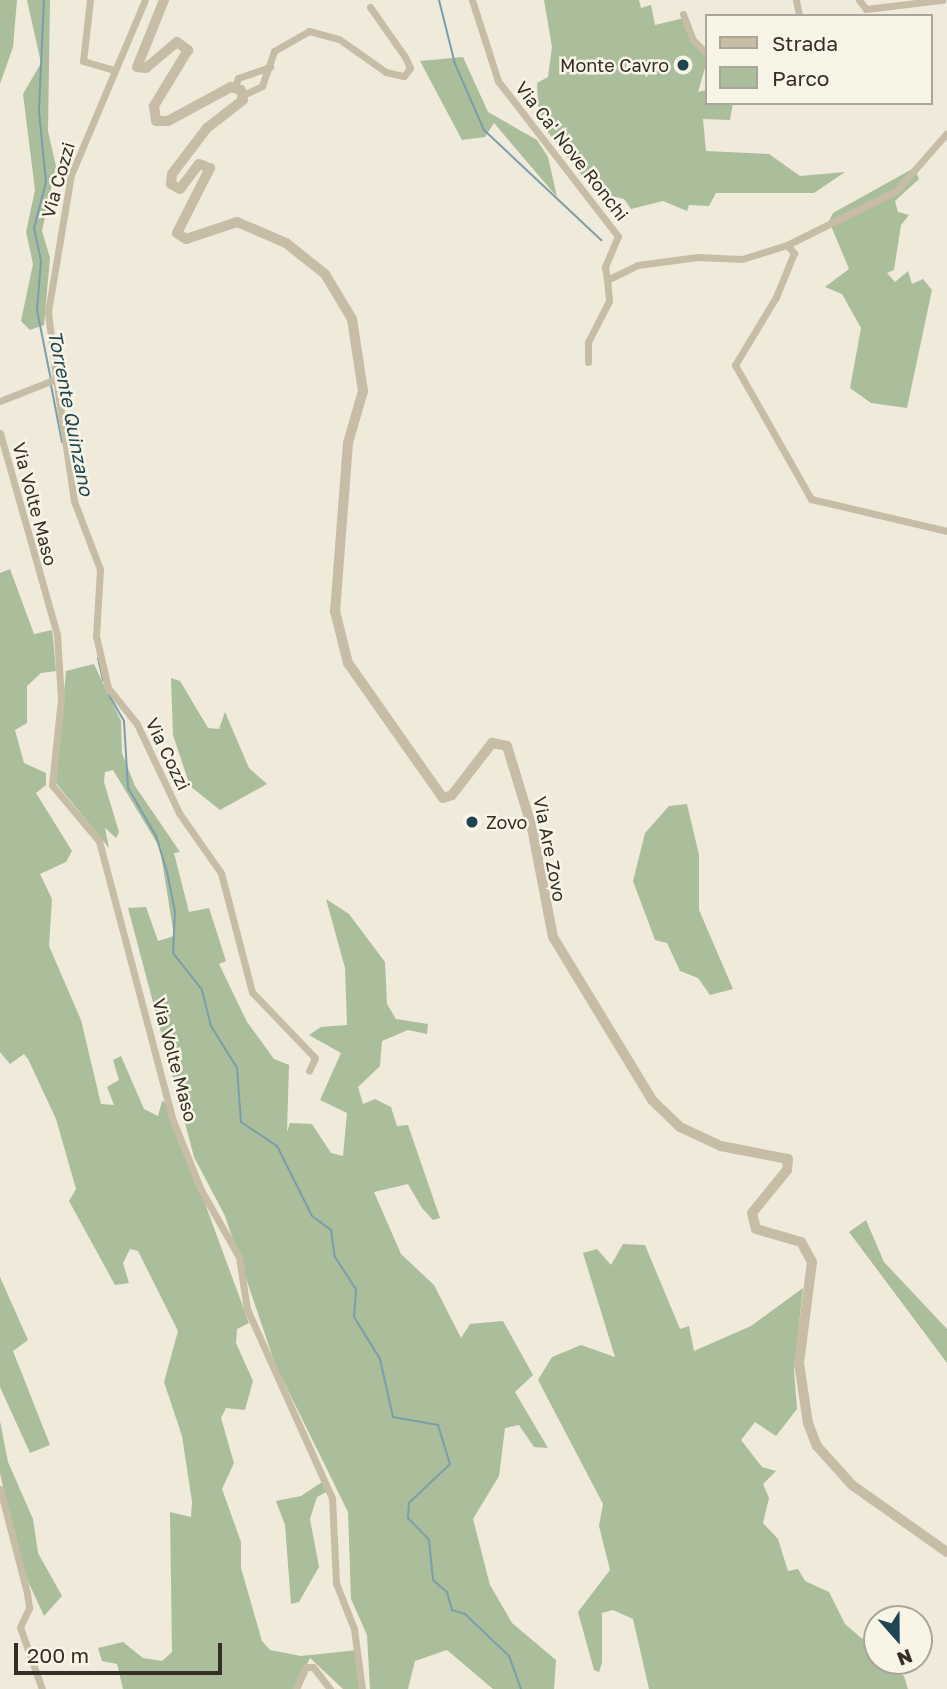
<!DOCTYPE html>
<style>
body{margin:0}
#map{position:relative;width:947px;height:1689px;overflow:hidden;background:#f0eada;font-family:"Golos Text",sans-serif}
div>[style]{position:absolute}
.green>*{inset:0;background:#aabe9b}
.stream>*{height:2px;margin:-1px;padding:0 1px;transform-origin:1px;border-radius:1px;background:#7b9eab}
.minor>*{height:7px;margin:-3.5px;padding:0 3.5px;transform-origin:3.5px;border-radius:3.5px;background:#c7bda7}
.tertiary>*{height:10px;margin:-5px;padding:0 5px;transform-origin:5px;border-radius:5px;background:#c7bda7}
.dots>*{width:19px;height:19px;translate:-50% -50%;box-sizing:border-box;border:4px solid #f8f4e6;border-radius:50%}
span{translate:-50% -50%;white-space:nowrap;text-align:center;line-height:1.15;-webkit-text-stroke:5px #f8f4e6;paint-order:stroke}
.poi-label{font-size:18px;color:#342e27}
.right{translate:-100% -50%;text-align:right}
.left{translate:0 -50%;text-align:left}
.street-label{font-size:18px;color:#342e27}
.water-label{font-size:19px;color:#1f4452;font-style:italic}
.legend{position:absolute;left:705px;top:14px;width:228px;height:91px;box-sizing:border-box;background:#f8f4e6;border:2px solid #aaa59a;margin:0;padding:9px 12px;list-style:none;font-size:21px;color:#342e27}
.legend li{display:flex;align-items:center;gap:14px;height:35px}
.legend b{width:35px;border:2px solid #aaa59a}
.north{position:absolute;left:863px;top:1605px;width:70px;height:70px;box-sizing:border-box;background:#f8f4e6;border:2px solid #aaa59a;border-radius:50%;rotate:159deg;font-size:19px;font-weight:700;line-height:28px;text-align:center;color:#342e27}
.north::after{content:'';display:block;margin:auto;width:24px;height:32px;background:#1f4452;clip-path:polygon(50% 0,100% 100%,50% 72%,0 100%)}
.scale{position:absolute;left:14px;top:1643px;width:208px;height:32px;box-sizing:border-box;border:4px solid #342e27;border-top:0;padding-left:9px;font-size:21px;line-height:24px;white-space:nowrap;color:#342e27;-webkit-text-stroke:5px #f8f4e6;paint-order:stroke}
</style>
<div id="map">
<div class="green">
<i style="clip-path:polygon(0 0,17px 0,13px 47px,0 84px)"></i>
<i style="clip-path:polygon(27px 0,50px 0,48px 131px,56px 166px,42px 231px,50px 258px,44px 325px,30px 330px,21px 321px,33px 264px,26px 232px,35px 190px,23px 94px,41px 63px)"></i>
<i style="clip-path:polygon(544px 0,639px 0,641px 8px,651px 5px,655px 25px,684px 18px,707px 61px,698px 92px,707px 90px,707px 103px,733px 103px,730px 120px,703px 119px,706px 151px,769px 154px,800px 176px,845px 172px,814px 193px,716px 193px,709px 206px,689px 205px,687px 211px,663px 201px,631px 209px,624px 199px,595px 192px,539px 121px,537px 83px,548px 77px,552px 47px)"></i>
<i style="clip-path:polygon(463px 57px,488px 112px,537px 140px,548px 157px,557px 197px,494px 123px,485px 137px,462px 140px,420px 61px)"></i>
<i style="clip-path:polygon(914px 168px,919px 179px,895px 201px,898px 212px,909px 215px,901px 225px,894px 270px,887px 273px,895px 282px,908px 271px,912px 284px,923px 279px,932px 290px,907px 408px,871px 403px,850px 388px,861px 328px,842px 294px,825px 287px,849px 269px,829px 221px,833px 213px)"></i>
<i style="clip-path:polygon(10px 569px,34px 634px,52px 630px,53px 637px,56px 671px,41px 673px,27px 686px,27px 723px,15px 730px,24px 763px,46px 773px,46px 785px,36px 793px,72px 851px,66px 862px,40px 874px,52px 899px,49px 946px,81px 1020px,101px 1104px,114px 1105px,107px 1087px,119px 1080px,113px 1060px,121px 1056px,144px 1109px,158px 1116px,162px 1101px,168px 1103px,249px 1323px,237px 1329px,236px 1343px,253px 1381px,245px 1410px,226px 1408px,221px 1418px,234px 1463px,222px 1489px,241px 1542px,241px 1568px,262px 1641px,270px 1650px,301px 1656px,358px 1650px,360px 1689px,343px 1689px,310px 1658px,295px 1689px,123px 1689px,117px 1664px,102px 1661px,98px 1648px,123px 1642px,143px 1658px,162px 1661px,172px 1652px,170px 1512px,191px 1517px,192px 1502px,182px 1436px,164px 1382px,178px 1331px,138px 1251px,130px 1249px,123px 1263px,129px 1283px,115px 1285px,69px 1201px,76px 1189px,56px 1119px,28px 1059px,24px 1054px,10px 1064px,0 1052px,0 573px)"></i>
<i style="clip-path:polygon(94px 664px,121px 721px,122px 753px,135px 786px,180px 852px,174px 853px,189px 912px,209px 908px,226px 961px,219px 964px,247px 1022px,274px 1059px,289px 1065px,287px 1132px,290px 1123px,312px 1124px,331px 1153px,343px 1156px,347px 1113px,320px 1100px,341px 1053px,309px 1035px,321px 1027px,347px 1025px,345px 968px,326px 899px,349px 914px,385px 962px,387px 1004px,396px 1019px,428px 1024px,427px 1034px,408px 1030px,382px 1041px,380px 1066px,358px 1087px,363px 1104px,375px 1099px,391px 1107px,397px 1126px,408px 1125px,440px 1218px,433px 1220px,422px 1208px,408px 1184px,374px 1192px,401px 1254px,434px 1285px,461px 1338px,470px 1324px,503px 1321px,533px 1375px,515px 1392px,548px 1448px,534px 1447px,519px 1425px,505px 1428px,499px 1476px,473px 1519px,490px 1585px,512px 1623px,556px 1660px,554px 1689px,493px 1689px,447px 1650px,415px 1661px,408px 1689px,370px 1689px,367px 1635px,351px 1599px,348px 1512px,275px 1364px,225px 1216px,194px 1157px,128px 908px,146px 907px,158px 941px,174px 936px,160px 848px,113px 770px,105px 772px,104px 782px,119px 832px,116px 838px,105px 828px,109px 848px,56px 783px,66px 671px)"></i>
<i style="clip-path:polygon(171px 678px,180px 681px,208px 728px,219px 729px,225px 712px,249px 768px,267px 784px,220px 810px,190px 786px,173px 735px)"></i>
<i style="clip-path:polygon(687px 804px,699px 855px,699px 910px,733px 989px,710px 995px,698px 978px,680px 971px,667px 943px,655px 940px,633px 881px,645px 833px,669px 806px)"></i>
<i style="clip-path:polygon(866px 1220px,884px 1262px,947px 1329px,947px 1363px,849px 1232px)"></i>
<i style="clip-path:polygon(623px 1244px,645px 1245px,680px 1329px,689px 1326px,694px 1351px,751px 1326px,803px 1288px,794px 1371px,797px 1409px,776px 1436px,755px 1422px,741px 1440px,762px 1467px,776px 1471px,763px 1484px,769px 1498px,763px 1523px,778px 1539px,788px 1571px,798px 1569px,805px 1581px,829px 1592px,845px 1624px,873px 1648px,877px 1661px,904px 1676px,908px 1689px,649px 1689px,633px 1619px,613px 1610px,602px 1613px,602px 1663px,599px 1672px,594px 1670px,578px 1612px,610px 1570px,599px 1526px,603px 1504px,538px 1380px,552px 1357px,581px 1345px,615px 1357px,583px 1253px,597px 1249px,611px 1265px)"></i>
<i style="clip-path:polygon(0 1277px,28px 1340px,13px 1351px,50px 1445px,30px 1453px,0 1387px)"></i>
<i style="clip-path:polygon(0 1421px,8px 1462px,33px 1519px,38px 1553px,62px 1596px,44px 1616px,20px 1564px,0 1473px)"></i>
<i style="clip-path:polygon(322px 1482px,328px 1491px,317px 1497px,310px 1519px,319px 1567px,299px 1602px,291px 1604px,285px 1525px,276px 1501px,301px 1496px)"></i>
</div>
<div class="stream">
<i style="left:44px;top:0;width:112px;rotate:92.6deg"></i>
<i style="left:39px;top:112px;width:70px;rotate:84.3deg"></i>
<i style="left:46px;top:182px;width:48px;rotate:104.6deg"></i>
<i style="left:34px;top:228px;width:34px;rotate:78deg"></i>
<i style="left:41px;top:261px;width:49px;rotate:94.7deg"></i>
<i style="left:37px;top:310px;width:71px;rotate:78.7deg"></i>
<i style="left:439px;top:0;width:66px;rotate:76deg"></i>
<i style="left:455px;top:64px;width:72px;rotate:66.3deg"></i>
<i style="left:484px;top:130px;width:161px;rotate:43.2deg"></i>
<i style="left:51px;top:385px;width:58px;rotate:79.1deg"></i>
<i style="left:98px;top:658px;width:23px;rotate:77deg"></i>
<i style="left:109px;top:695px;width:30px;rotate:60deg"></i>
<i style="left:124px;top:721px;width:67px;rotate:86.6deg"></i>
<i style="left:128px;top:788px;width:56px;rotate:59.7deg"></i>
<i style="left:156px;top:836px;width:38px;rotate:73deg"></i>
<i style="left:167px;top:872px;width:41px;rotate:78.7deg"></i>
<i style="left:175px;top:912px;width:41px;rotate:92.8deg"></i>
<i style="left:173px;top:953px;width:47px;rotate:51.9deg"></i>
<i style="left:202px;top:990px;width:37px;rotate:76deg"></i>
<i style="left:211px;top:1026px;width:49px;rotate:58.2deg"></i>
<i style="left:237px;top:1068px;width:54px;rotate:85.8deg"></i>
<i style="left:241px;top:1122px;width:43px;rotate:33.7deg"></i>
<i style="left:277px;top:1146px;width:78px;rotate:63.4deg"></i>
<i style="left:312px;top:1216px;width:24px;rotate:36deg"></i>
<i style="left:331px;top:1230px;width:27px;rotate:82deg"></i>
<i style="left:335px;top:1257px;width:38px;rotate:57deg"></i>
<i style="left:356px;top:1289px;width:28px;rotate:94deg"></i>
<i style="left:354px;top:1317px;width:49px;rotate:58.2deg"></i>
<i style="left:380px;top:1359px;width:59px;rotate:77.4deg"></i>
<i style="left:393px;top:1417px;width:46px;rotate:10.1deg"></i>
<i style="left:438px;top:1425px;width:41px;rotate:72.9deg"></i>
<i style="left:450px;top:1464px;width:57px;rotate:136.4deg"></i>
<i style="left:409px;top:1503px;width:15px;rotate:94deg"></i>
<i style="left:408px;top:1518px;width:30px;rotate:46deg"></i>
<i style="left:429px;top:1540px;width:40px;rotate:84.3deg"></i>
<i style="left:433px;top:1580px;width:18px;rotate:41deg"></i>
<i style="left:447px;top:1592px;width:19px;rotate:74deg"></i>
<i style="left:452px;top:1610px;width:14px;rotate:17deg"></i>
<i style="left:465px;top:1614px;width:61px;rotate:43.7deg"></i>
<i style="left:509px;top:1656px;width:35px;rotate:70deg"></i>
</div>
<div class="minor">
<i style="left:90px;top:0;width:61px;rotate:96.5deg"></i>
<i style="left:83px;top:61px;width:32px;rotate:16deg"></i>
<i style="left:472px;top:0;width:85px;rotate:72.2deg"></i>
<i style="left:498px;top:81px;width:196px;rotate:52.3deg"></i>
<i style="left:618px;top:236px;width:34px;rotate:113deg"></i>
<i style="left:605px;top:267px;width:13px;rotate:81deg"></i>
<i style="left:607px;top:280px;width:34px;rotate:-26deg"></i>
<i style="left:638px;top:265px;width:60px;rotate:-7.7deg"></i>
<i style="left:697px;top:257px;width:45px;rotate:2.5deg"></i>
<i style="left:742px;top:259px;width:47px;rotate:-17.3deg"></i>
<i style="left:787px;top:245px;width:122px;rotate:-26.4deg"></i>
<i style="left:896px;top:191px;width:77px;rotate:-48.7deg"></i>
<i style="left:796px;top:0;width:16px;rotate:79deg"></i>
<i style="left:859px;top:0;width:11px;rotate:52deg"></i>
<i style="left:866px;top:9px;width:77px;rotate:-6.8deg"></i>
<i style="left:683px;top:14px;width:28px;rotate:69deg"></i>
<i style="left:693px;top:40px;width:20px;rotate:45deg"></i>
<i style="left:235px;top:87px;width:9px;rotate:-72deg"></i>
<i style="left:238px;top:78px;width:34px;rotate:-19deg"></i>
<i style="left:243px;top:95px;width:21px;rotate:-25deg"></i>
<i style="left:262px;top:86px;width:37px;rotate:-71deg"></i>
<i style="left:274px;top:51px;width:40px;rotate:-29.7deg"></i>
<i style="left:309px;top:31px;width:31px;rotate:15deg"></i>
<i style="left:339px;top:39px;width:57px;rotate:35.1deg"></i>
<i style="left:386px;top:72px;width:18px;rotate:13deg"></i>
<i style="left:404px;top:76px;width:10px;rotate:-53deg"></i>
<i style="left:410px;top:68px;width:12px;rotate:-114deg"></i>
<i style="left:405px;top:57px;width:61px;rotate:-125deg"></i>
<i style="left:787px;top:245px;width:11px;rotate:49deg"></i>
<i style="left:794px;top:253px;width:48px;rotate:112.2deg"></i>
<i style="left:776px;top:297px;width:79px;rotate:121.1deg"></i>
<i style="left:735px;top:365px;width:154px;rotate:60.4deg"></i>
<i style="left:811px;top:499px;width:140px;rotate:13.2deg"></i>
<i style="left:588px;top:362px;width:20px;rotate:-90deg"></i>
<i style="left:588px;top:342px;width:46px;rotate:-62.9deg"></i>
<i style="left:609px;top:301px;width:21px;rotate:-95deg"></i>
<i style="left:56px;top:379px;width:123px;rotate:81.6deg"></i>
<i style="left:74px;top:501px;width:73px;rotate:69.1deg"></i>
<i style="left:100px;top:569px;width:67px;rotate:93.4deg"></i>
<i style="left:96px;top:636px;width:53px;rotate:77deg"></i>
<i style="left:108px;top:688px;width:46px;rotate:51.1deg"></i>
<i style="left:137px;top:724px;width:98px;rotate:64.7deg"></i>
<i style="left:179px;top:813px;width:73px;rotate:55deg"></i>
<i style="left:221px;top:873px;width:123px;rotate:75.4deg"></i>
<i style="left:252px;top:992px;width:91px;rotate:46.3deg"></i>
<i style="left:315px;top:1058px;width:14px;rotate:115deg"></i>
<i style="left:0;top:401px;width:60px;rotate:-21.4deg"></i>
<i style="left:56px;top:379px;width:67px;rotate:-96.8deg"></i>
<i style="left:48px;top:312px;width:139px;rotate:-80.5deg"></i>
<i style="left:71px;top:175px;width:190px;rotate:-67.1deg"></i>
<i style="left:0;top:433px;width:210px;rotate:74.2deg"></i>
<i style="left:57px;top:635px;width:64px;rotate:86.4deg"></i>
<i style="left:61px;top:699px;width:86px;rotate:96deg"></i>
<i style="left:52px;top:785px;width:73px;rotate:50deg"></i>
<i style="left:99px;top:841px;width:286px;rotate:75.2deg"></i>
<i style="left:172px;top:1118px;width:78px;rotate:68.1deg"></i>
<i style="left:201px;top:1190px;width:77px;rotate:60.4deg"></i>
<i style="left:239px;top:1257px;width:53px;rotate:81.3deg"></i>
<i style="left:247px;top:1309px;width:207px;rotate:65.8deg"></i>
<i style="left:332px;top:1498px;width:85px;rotate:87.3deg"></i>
<i style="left:336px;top:1583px;width:49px;rotate:68.6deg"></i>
<i style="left:354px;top:1629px;width:61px;rotate:82.4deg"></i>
<i style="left:0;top:1489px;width:107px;rotate:75.4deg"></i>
<i style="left:27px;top:1593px;width:15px;rotate:82deg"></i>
<i style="left:29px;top:1608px;width:21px;rotate:115deg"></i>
<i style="left:20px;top:1627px;width:66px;rotate:70.5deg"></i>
<i style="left:296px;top:1689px;width:24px;rotate:-66deg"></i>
<i style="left:306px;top:1667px;width:7px"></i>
<i style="left:313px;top:1667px;width:28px;rotate:52deg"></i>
</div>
<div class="tertiary">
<i style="left:164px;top:0;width:72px;rotate:111.9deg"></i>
<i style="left:137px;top:67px;width:9px;rotate:6deg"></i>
<i style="left:146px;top:68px;width:40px;rotate:-40deg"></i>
<i style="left:177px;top:42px;width:14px;rotate:36deg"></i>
<i style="left:188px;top:50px;width:66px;rotate:121.3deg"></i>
<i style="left:154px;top:106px;width:15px;rotate:82deg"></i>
<i style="left:156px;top:121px;width:12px"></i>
<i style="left:168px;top:121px;width:72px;rotate:-28.4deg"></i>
<i style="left:231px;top:87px;width:10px;rotate:17deg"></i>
<i style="left:241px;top:90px;width:10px;rotate:79deg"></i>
<i style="left:243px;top:100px;width:46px;rotate:142.1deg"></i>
<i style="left:207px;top:128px;width:58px;rotate:127.3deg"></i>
<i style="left:172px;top:174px;width:10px;rotate:96deg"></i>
<i style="left:171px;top:184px;width:10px;rotate:29deg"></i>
<i style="left:180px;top:189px;width:31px;rotate:-53deg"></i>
<i style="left:199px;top:164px;width:12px;rotate:20deg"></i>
<i style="left:210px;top:168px;width:73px;rotate:116.9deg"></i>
<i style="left:177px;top:233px;width:11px;rotate:34deg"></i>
<i style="left:186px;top:239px;width:54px;rotate:-18.4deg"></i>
<i style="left:237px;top:222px;width:53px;rotate:23.2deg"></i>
<i style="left:286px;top:243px;width:50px;rotate:38.5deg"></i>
<i style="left:325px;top:274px;width:52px;rotate:59deg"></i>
<i style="left:352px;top:319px;width:73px;rotate:81.3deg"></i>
<i style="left:363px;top:391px;width:54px;rotate:106.1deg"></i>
<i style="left:348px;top:443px;width:169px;rotate:94.4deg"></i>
<i style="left:335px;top:611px;width:54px;rotate:76deg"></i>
<i style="left:348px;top:663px;width:165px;rotate:54.9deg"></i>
<i style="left:443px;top:798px;width:9px;rotate:-18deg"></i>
<i style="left:452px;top:795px;width:66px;rotate:-52.4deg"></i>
<i style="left:492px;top:743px;width:15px;rotate:11deg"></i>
<i style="left:507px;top:746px;width:86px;rotate:73deg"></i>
<i style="left:532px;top:828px;width:111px;rotate:79.1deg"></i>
<i style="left:553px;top:937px;width:191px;rotate:58.7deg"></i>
<i style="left:652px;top:1100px;width:39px;rotate:44deg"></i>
<i style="left:680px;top:1127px;width:45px;rotate:24.9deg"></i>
<i style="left:721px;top:1146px;width:68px;rotate:11deg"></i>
<i style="left:788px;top:1159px;width:11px;rotate:95deg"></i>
<i style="left:787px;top:1170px;width:55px;rotate:129.1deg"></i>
<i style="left:752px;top:1213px;width:16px;rotate:76deg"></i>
<i style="left:756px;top:1229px;width:47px;rotate:16.1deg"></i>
<i style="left:801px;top:1242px;width:23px;rotate:61deg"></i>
<i style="left:812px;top:1262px;width:102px;rotate:97.3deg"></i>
<i style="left:799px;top:1363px;width:61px;rotate:81.5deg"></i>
<i style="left:808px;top:1423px;width:25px;rotate:69deg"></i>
<i style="left:817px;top:1446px;width:52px;rotate:48.1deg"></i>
<i style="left:852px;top:1485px;width:116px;rotate:35.2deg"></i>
</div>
<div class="dots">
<i style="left:683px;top:65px;background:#1f4452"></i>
<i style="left:472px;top:822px;background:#1f4452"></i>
</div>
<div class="poi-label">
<span class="right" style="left:669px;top:65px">Monte Cavro</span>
<span class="left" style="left:486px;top:822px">Zovo</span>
</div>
<div class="street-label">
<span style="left:572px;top:151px;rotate:52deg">Via Ca' Nove Ronchi</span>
<span style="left:58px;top:180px;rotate:-74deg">Via Cozzi</span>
<span style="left:35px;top:504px;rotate:75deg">Via Volte Maso</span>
<span style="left:168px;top:754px;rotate:64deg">Via Cozzi</span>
<span style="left:550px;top:849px;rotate:79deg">Via Are Zovo</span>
<span style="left:175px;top:1060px;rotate:75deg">Via Volte Maso</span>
</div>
<div class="water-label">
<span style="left:71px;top:413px;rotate:79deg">Torrente Quinzano</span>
</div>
<ul class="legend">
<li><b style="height:9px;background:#c7bda7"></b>Strada</li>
<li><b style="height:19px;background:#aabe9b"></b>Parco</li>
</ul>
<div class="north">N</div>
<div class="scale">200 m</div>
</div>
